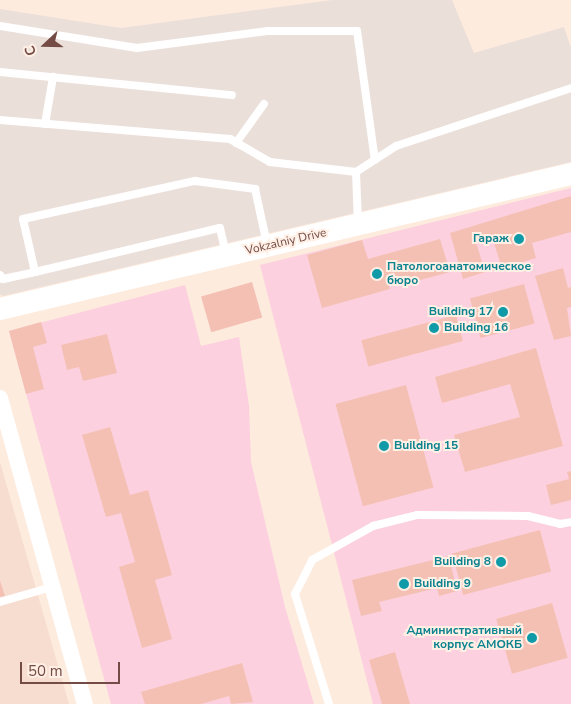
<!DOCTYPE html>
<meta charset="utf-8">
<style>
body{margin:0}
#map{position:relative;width:571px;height:704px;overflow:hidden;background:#fdebde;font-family:"Nunito Sans",sans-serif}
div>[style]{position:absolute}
.residential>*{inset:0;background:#f7ddcf}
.industrial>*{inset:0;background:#ebdfda}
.medical>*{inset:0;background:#fcd0de}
.building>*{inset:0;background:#f4c0b4;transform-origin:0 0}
.lane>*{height:8px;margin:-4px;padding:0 4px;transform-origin:4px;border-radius:4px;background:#fff}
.street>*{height:16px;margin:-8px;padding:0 8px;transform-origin:8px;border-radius:8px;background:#fff}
.secondary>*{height:22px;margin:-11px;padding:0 11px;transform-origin:11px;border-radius:11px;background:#fff}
.dots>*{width:14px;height:14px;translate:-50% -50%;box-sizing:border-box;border:2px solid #ffefe5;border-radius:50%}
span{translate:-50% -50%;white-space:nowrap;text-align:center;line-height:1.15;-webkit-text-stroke:4px #ffefe5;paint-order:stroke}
.culture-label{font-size:12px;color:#0d838f;font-weight:700}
.right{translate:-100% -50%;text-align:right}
.left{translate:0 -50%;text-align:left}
.street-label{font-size:12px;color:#744c45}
.north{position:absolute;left:20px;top:20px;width:50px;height:50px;-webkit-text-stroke:4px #ffefe5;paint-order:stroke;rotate:249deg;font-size:14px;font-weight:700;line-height:20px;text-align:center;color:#744c45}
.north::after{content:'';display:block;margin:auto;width:18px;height:22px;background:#744c45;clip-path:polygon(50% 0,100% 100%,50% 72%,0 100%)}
.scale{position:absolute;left:20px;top:662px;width:100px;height:22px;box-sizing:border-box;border:2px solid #744c45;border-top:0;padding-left:6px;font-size:15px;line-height:18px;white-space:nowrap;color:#744c45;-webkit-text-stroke:4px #ffefe5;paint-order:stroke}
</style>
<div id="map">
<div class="residential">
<i style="clip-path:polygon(0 462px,69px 704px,0 704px)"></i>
</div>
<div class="industrial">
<i style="clip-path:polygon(332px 0,452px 0,474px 53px,564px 27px,571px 48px,571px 162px,3px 296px,0 294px,0 9px,121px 28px)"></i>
</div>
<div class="medical">
<i style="clip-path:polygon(571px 188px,571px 704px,373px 704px,260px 265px)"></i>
<i style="clip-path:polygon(185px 285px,201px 346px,239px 337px,249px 406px,251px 462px,285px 607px,314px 704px,111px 704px,9px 331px)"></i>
</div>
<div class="building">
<i style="clip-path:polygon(571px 196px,571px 232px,532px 243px,536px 258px,502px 268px,492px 237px,476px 242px,485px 272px,463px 279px,450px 233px)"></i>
<i style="clip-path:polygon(440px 239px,450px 272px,409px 283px,407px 276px,388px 281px,390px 289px,322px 308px,307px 255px,362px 240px,368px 259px)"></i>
<i style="clip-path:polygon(563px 268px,568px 288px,571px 287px,571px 307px,567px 308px,571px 336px,554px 340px,535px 276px)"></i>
<i style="left:252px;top:282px;width:37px;height:53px;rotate:74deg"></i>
<i style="left:524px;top:284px;width:41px;height:56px;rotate:75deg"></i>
<i style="left:456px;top:315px;width:27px;height:98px;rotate:75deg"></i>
<i style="clip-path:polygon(41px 322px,47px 343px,33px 347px,44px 389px,26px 394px,9px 331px)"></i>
<i style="clip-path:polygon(107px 334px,117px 373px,83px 381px,79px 367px,67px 370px,61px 345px)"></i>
<i style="clip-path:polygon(536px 348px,563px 446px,465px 472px,454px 435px,520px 417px,510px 384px,442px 403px,435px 377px)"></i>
<i style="left:406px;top:385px;width:106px;height:73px;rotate:75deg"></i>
<i style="clip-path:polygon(110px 427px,130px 495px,148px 490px,172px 575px,155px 580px,172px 639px,142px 648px,119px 567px,135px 562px,121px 513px,106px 517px,82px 435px)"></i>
<i style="clip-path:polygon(571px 471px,571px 500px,551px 505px,546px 485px,569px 479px,567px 472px)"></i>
<i style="left:540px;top:530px;width:43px;height:91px;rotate:75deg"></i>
<i style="clip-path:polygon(449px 556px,457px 591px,439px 596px,437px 588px,379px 602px,382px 611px,361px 616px,352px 580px)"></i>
<i style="clip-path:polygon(0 581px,5px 596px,0 597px)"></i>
<i style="left:552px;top:603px;width:57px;height:58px;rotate:74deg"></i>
<i style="clip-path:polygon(395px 652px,410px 704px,382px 704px,369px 660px)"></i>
<i style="clip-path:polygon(242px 663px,253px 702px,231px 704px,229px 696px,201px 704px,145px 704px,141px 692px)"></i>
</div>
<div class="lane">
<i style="left:0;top:26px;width:139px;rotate:9.1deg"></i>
<i style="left:137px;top:48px;width:132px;rotate:-7.4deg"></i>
<i style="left:268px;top:31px;width:89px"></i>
<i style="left:357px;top:31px;width:130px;rotate:82.1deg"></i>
<i style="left:0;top:72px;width:233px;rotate:5.7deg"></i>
<i style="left:0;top:120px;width:231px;rotate:4.7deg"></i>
<i style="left:230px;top:139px;width:46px;rotate:29.9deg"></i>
<i style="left:270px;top:162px;width:87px;rotate:6.6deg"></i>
<i style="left:356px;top:172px;width:51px;rotate:87.8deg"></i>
<i style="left:45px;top:124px;width:48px;rotate:-80.3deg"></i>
<i style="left:236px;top:143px;width:48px;rotate:-54.3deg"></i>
<i style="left:356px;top:172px;width:48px;rotate:-33deg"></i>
<i style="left:396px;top:146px;width:184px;rotate:-18.3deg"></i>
<i style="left:35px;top:272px;width:190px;rotate:-13.4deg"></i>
<i style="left:220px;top:228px;width:26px;rotate:77deg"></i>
<i style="left:0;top:275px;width:5px;rotate:53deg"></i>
<i style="left:3px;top:279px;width:33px;rotate:-12deg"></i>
<i style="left:35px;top:272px;width:54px;rotate:-102.8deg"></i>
<i style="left:23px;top:219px;width:176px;rotate:-12.5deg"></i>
<i style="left:195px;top:181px;width:61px;rotate:7.6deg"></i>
<i style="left:255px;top:189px;width:56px;rotate:77.7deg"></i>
<i style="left:0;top:602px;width:54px;rotate:-16.1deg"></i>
<i style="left:329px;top:704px;width:115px;rotate:-107.2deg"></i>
<i style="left:295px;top:594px;width:38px;rotate:-63deg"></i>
<i style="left:312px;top:560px;width:70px;rotate:-29.1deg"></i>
<i style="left:373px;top:526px;width:45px;rotate:-14deg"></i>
<i style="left:417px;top:515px;width:111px;rotate:0.5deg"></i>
<i style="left:528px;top:516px;width:33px;rotate:14deg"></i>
<i style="left:560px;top:524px;width:11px;rotate:-10deg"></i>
</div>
<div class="street">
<i style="left:0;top:398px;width:318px;rotate:74.5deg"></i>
</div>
<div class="secondary">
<i style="left:0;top:309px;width:587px;rotate:-13.3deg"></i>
</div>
<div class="dots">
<i style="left:519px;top:239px;background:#0f9aa8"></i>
<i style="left:377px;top:274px;background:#0f9aa8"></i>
<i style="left:503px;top:312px;background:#0f9aa8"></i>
<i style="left:434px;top:328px;background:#0f9aa8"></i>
<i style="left:384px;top:446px;background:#0f9aa8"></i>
<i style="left:501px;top:562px;background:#0f9aa8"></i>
<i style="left:404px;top:584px;background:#0f9aa8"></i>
<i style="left:532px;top:638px;background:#0f9aa8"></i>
</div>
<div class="culture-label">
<span class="right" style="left:509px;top:239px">Гараж</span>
<span class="left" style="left:387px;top:274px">Патологоанатомическое<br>бюро</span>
<span class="right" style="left:493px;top:312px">Building 17</span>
<span class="left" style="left:444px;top:328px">Building 16</span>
<span class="left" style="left:394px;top:446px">Building 15</span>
<span class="right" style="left:491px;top:562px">Building 8</span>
<span class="left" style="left:414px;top:584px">Building 9</span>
<span class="right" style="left:522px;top:638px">Административный<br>корпус АМОКБ</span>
</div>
<div class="street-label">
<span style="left:286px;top:242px;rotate:-13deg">Vokzalniy Drive</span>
</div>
<div class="north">С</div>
<div class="scale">50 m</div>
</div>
